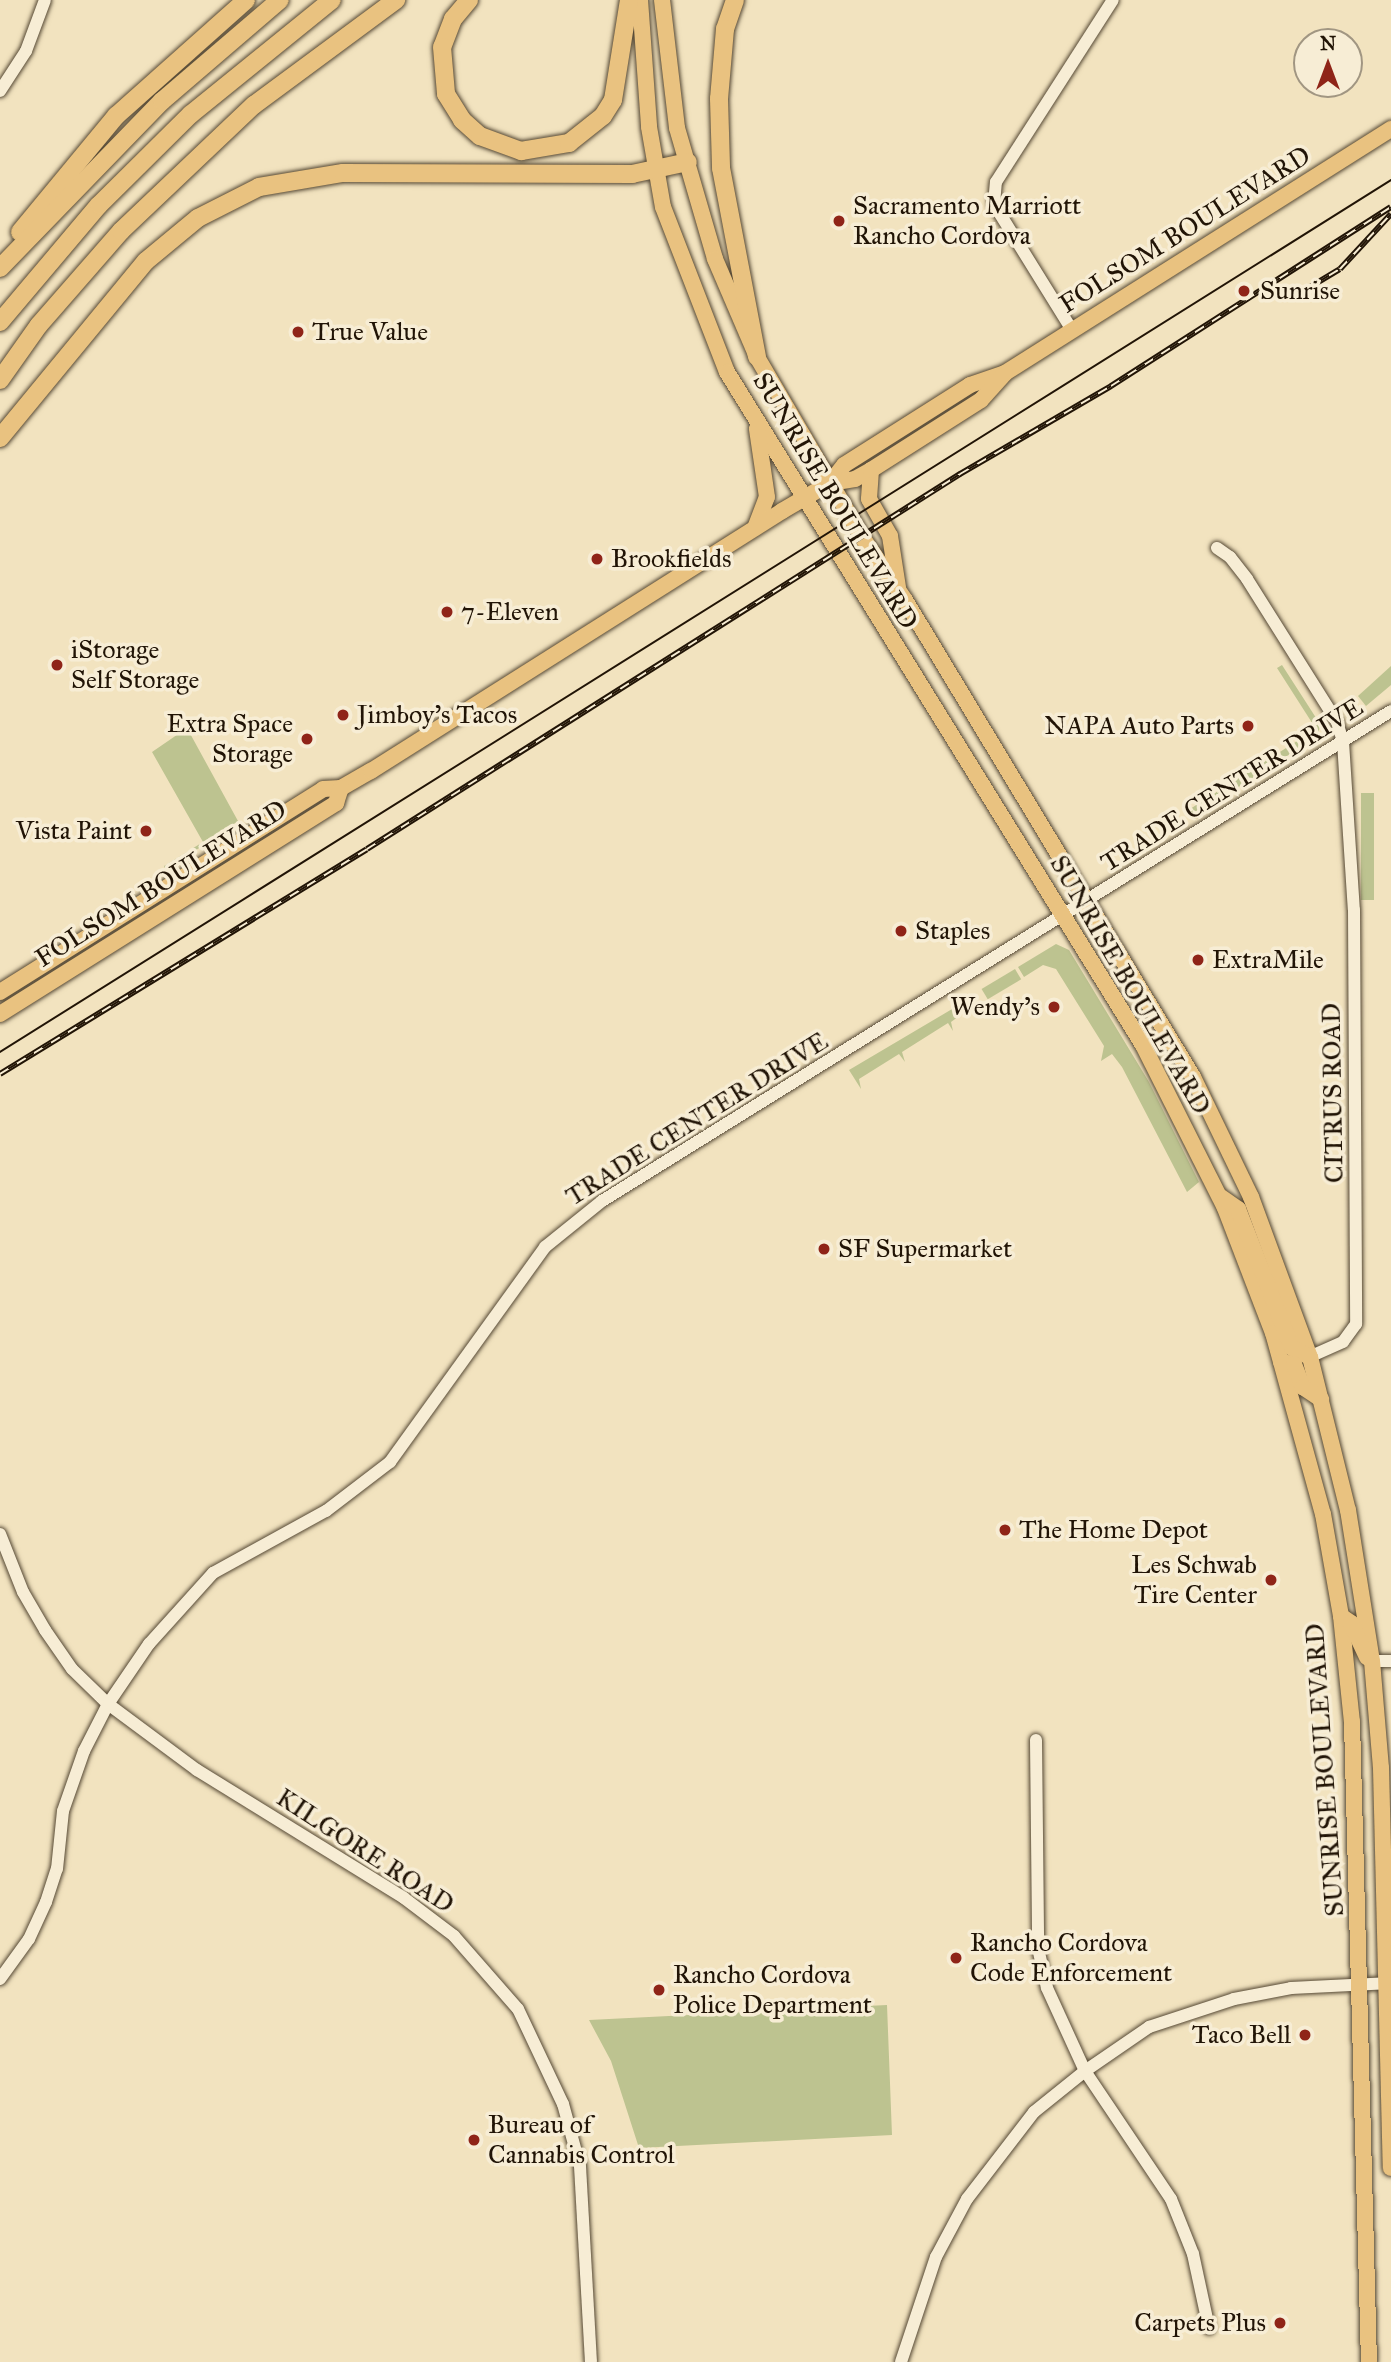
<!DOCTYPE html>
<style>
body{margin:0}
#map{position:relative;width:1391px;height:2362px;overflow:hidden;background:#f2e3bf;font-family:"IM FELL Great Primer",serif}
div>[style]{position:absolute}
.green>*{inset:0;background:#bdc390;transform-origin:0 0}
.roads{filter:drop-shadow(0 0 2px #554834) drop-shadow(0 0 2px #554834)}
.minor>*{height:12px;margin:-6px;padding:0 6px;transform-origin:6px;border-radius:6px;background:#f7edd5}
.major>*{height:16px;margin:-8px;padding:0 8px;transform-origin:8px;border-radius:8px;background:#e9c280}
.highway>*{height:18px;margin:-9px;padding:0 9px;transform-origin:9px;border-radius:9px;background:#e9c280}
.tram>*{height:2px;margin:-1px;padding:0 1px;transform-origin:1px;border-radius:1px;background:#211406}
.rail>*{height:6px;margin-top:-3px;transform-origin:0;background:repeating-linear-gradient(90deg,#f7edd5 0 10px,#211406 0 20px);box-sizing:border-box;border-block:2px solid #211406}
.dots>*{width:19px;height:19px;translate:-50% -50%;box-sizing:border-box;border:4px solid #f7edd5;border-radius:50%}
span{translate:-50% -50%;white-space:nowrap;text-align:center;line-height:1.15;-webkit-text-stroke:7px #f7edd5;paint-order:stroke}
.poi-label{font-size:26px;color:#211406}
.left{translate:0 -50%;text-align:left}
.right{translate:-100% -50%;text-align:right}
.street-label{font-size:26px;color:#211406}
.north{position:absolute;left:1293px;top:28px;width:70px;height:70px;box-sizing:border-box;background:#f7edd5;border:2px solid #a19682;border-radius:50%;rotate:0deg;font-size:19px;font-weight:700;line-height:28px;text-align:center;color:#211406}
.north::after{content:'';display:block;margin:auto;width:24px;height:32px;background:#8f2418;clip-path:polygon(50% 0,100% 100%,50% 72%,0 100%)}
</style>
<div id="map">
<div class="green">
<i style="clip-path:polygon(1282px 665px,1320px 724px,1318px 736px,1192px 817px,1190px 809px,1316px 729px,1277px 668px)"></i>
<i style="clip-path:polygon(1391px 666px,1391px 685px,1366px 706px,1358px 696px)"></i>
<i style="clip-path:polygon(187px 728px,238px 821px,166px 871px,164px 866px,203px 842px,152px 752px)"></i>
<i style="left:1361px;top:793px;width:13px;height:107px"></i>
<i style="clip-path:polygon(1056px 944px,1069px 950px,1149px 1082px,1199px 1182px,1187px 1192px,1122px 1067px,1112px 1054px,1101px 1061px,1104px 1046px,1056px 969px,1043px 965px,1024px 977px,1018px 967px)"></i>
<i style="left:1015px;top:969px;width:12px;height:39px;rotate:59deg"></i>
<i style="clip-path:polygon(964px 1002px,974px 1014px,966px 1011px,951px 1022px,953px 1031px,948px 1023px,902px 1052px,905px 1062px,899px 1054px,859px 1079px,861px 1089px,849px 1070px)"></i>
<i style="clip-path:polygon(887px 2005px,892px 2135px,639px 2148px,611px 2061px,589px 2020px)"></i>
</div>
<div class="roads">
<div class="minor">
<i style="left:0;top:91px;width:48px;rotate:-57deg"></i>
<i style="left:26px;top:51px;width:54px;rotate:-69.6deg"></i>
<i style="left:1072px;top:330px;width:148px;rotate:-121.8deg"></i>
<i style="left:994px;top:204px;width:22px;rotate:-85deg"></i>
<i style="left:996px;top:182px;width:216px;rotate:-57.3deg"></i>
<i style="left:1217px;top:548px;width:16px;rotate:35deg"></i>
<i style="left:1230px;top:557px;width:28px;rotate:52deg"></i>
<i style="left:1247px;top:579px;width:169px;rotate:57.8deg"></i>
<i style="left:1337px;top:722px;width:21px;rotate:73deg"></i>
<i style="left:1343px;top:742px;width:168px;rotate:86.3deg"></i>
<i style="left:1354px;top:910px;width:414px;rotate:89.7deg"></i>
<i style="left:1356px;top:1324px;width:22px;rotate:126deg"></i>
<i style="left:1343px;top:1342px;width:36px;rotate:156deg"></i>
<i style="left:0;top:1534px;width:62px;rotate:68.4deg"></i>
<i style="left:23px;top:1592px;width:44px;rotate:59.9deg"></i>
<i style="left:45px;top:1630px;width:47px;rotate:55.3deg"></i>
<i style="left:72px;top:1669px;width:50px;rotate:44.2deg"></i>
<i style="left:108px;top:1704px;width:111px;rotate:36.6deg"></i>
<i style="left:197px;top:1770px;width:243px;rotate:31.7deg"></i>
<i style="left:404px;top:1898px;width:63px;rotate:37.2deg"></i>
<i style="left:454px;top:1936px;width:97px;rotate:48.8deg"></i>
<i style="left:518px;top:2009px;width:105px;rotate:64.7deg"></i>
<i style="left:563px;top:2104px;width:64px;rotate:74.7deg"></i>
<i style="left:580px;top:2166px;width:196px;rotate:86.8deg"></i>
<i style="left:1372px;top:1661px;width:19px"></i>
<i style="left:1036px;top:1740px;width:208px;rotate:89.4deg"></i>
<i style="left:1038px;top:1948px;width:41px;rotate:77.3deg"></i>
<i style="left:1047px;top:1988px;width:91px;rotate:65.4deg"></i>
<i style="left:1085px;top:2071px;width:154px;rotate:56.1deg"></i>
<i style="left:1171px;top:2199px;width:59px;rotate:68.2deg"></i>
<i style="left:1193px;top:2254px;width:76px;rotate:77.8deg"></i>
<i style="left:0;top:1979px;width:49px;rotate:-54.1deg"></i>
<i style="left:29px;top:1939px;width:41px;rotate:-65.3deg"></i>
<i style="left:46px;top:1902px;width:35px;rotate:-72deg"></i>
<i style="left:57px;top:1869px;width:58px;rotate:-84.1deg"></i>
<i style="left:63px;top:1811px;width:64px;rotate:-70.7deg"></i>
<i style="left:84px;top:1751px;width:53px;rotate:-62.9deg"></i>
<i style="left:108px;top:1704px;width:73px;rotate:-55.7deg"></i>
<i style="left:149px;top:1644px;width:96px;rotate:-48deg"></i>
<i style="left:213px;top:1573px;width:129px;rotate:-28.8deg"></i>
<i style="left:326px;top:1511px;width:81px;rotate:-37.4deg"></i>
<i style="left:390px;top:1462px;width:265px;rotate:-54.2deg"></i>
<i style="left:545px;top:1247px;width:73px;rotate:-38.9deg"></i>
<i style="left:602px;top:1201px;width:929px;rotate:-31.84deg"></i>
<i style="left:901px;top:2362px;width:111px;rotate:-71.6deg"></i>
<i style="left:936px;top:2257px;width:66px;rotate:-61.9deg"></i>
<i style="left:967px;top:2199px;width:110px;rotate:-52.4deg"></i>
<i style="left:1034px;top:2112px;width:65px;rotate:-38.8deg"></i>
<i style="left:1085px;top:2071px;width:78px;rotate:-34.5deg"></i>
<i style="left:1149px;top:2027px;width:89px;rotate:-18.2deg"></i>
<i style="left:1234px;top:1999px;width:58px;rotate:-10.9deg"></i>
<i style="left:1291px;top:1988px;width:100px;rotate:-2.9deg"></i>
</div>
<div class="major">
<i style="left:640px;top:0;width:127px;rotate:85.9deg"></i>
<i style="left:649px;top:127px;width:81px;rotate:80.1deg"></i>
<i style="left:663px;top:207px;width:177px;rotate:68.8deg"></i>
<i style="left:727px;top:372px;width:791px;rotate:58.28deg"></i>
<i style="left:1143px;top:1045px;width:182px;rotate:63.3deg"></i>
<i style="left:1225px;top:1208px;width:134px;rotate:69deg"></i>
<i style="left:1273px;top:1333px;width:188px;rotate:74.6deg"></i>
<i style="left:1323px;top:1514px;width:104px;rotate:80deg"></i>
<i style="left:1341px;top:1616px;width:107px;rotate:84.1deg"></i>
<i style="left:1352px;top:1722px;width:640px;rotate:88.48deg"></i>
<i style="left:662px;top:0;width:129px;rotate:83.3deg"></i>
<i style="left:677px;top:128px;width:136px;rotate:73.8deg"></i>
<i style="left:715px;top:259px;width:107px;rotate:66.8deg"></i>
<i style="left:757px;top:357px;width:208px;rotate:59.7deg"></i>
<i style="left:862px;top:537px;width:76px;rotate:55.7deg"></i>
<i style="left:905px;top:600px;width:557px;rotate:58.88deg"></i>
<i style="left:1193px;top:1077px;width:133px;rotate:64.2deg"></i>
<i style="left:1251px;top:1197px;width:171px;rotate:69.8deg"></i>
<i style="left:1310px;top:1357px;width:158px;rotate:76.1deg"></i>
<i style="left:1348px;top:1510px;width:153px;rotate:81deg"></i>
<i style="left:1372px;top:1661px;width:107px;rotate:85.2deg"></i>
<i style="left:1381px;top:1768px;width:400px;rotate:88.6deg"></i>
<i style="left:871px;top:470px;width:29px;rotate:94deg"></i>
<i style="left:869px;top:499px;width:43px;rotate:60.4deg"></i>
<i style="left:890px;top:536px;width:52px;rotate:81.1deg"></i>
<i style="left:830px;top:483px;width:23px;rotate:-52deg"></i>
<i style="left:844px;top:465px;width:149px;rotate:-32.4deg"></i>
<i style="left:970px;top:385px;width:37px;rotate:-19deg"></i>
<i style="left:1005px;top:373px;width:457px;rotate:-32.3deg"></i>
<i style="left:755px;top:528px;width:33px;rotate:-69deg"></i>
<i style="left:767px;top:497px;width:69px;rotate:-98.4deg"></i>
<i style="left:0;top:992px;width:381px;rotate:-32.1deg"></i>
<i style="left:323px;top:789px;width:18px;rotate:-3deg"></i>
<i style="left:341px;top:788px;width:34px;rotate:-30deg"></i>
<i style="left:371px;top:771px;width:486px;rotate:-32.3deg"></i>
<i style="left:782px;top:511px;width:56px;rotate:-30.3deg"></i>
<i style="left:830px;top:483px;width:25px;rotate:-9deg"></i>
<i style="left:855px;top:479px;width:18px;rotate:-29deg"></i>
<i style="left:871px;top:470px;width:130px;rotate:-32.5deg"></i>
<i style="left:981px;top:400px;width:36px;rotate:-48deg"></i>
<i style="left:0;top:1014px;width:397px;rotate:-32.1deg"></i>
<i style="left:336px;top:803px;width:16px;rotate:-72deg"></i>
<i style="left:1221px;top:1197px;width:21px;rotate:35deg"></i>
<i style="left:1238px;top:1209px;width:149px;rotate:68.8deg"></i>
<i style="left:1292px;top:1348px;width:20px;rotate:27deg"></i>
<i style="left:1281px;top:1362px;width:13px;rotate:9deg"></i>
<i style="left:1294px;top:1364px;width:25px;rotate:69deg"></i>
<i style="left:1303px;top:1387px;width:22px;rotate:34deg"></i>
<i style="left:1341px;top:1616px;width:12px;rotate:35deg"></i>
<i style="left:1351px;top:1623px;width:38px;rotate:65deg"></i>
</div>
<div class="highway">
<i style="left:469px;top:0;width:25px;rotate:130deg"></i>
<i style="left:453px;top:19px;width:30px;rotate:111deg"></i>
<i style="left:442px;top:47px;width:47px;rotate:85.1deg"></i>
<i style="left:446px;top:94px;width:31px;rotate:58deg"></i>
<i style="left:462px;top:120px;width:24px;rotate:42deg"></i>
<i style="left:480px;top:136px;width:44px;rotate:20.1deg"></i>
<i style="left:521px;top:151px;width:49px;rotate:-9.5deg"></i>
<i style="left:569px;top:143px;width:43px;rotate:-38.5deg"></i>
<i style="left:603px;top:116px;width:19px;rotate:-58deg"></i>
<i style="left:613px;top:100px;width:101px;rotate:-80.9deg"></i>
<i style="left:735px;top:0;width:31px;rotate:109deg"></i>
<i style="left:725px;top:29px;width:70px;rotate:94.9deg"></i>
<i style="left:719px;top:99px;width:69px;rotate:88.3deg"></i>
<i style="left:721px;top:168px;width:192px;rotate:79.2deg"></i>
<i style="left:20px;top:232px;width:151px;rotate:-50.4deg"></i>
<i style="left:116px;top:116px;width:174px;rotate:-41.7deg"></i>
<i style="left:0;top:268px;width:233px;rotate:-45.9deg"></i>
<i style="left:162px;top:101px;width:155px;rotate:-40.6deg"></i>
<i style="left:0;top:322px;width:153px;rotate:-49.8deg"></i>
<i style="left:99px;top:205px;width:129px;rotate:-44.7deg"></i>
<i style="left:191px;top:114px;width:181px;rotate:-39deg"></i>
<i style="left:0;top:380px;width:67px;rotate:-54.7deg"></i>
<i style="left:39px;top:325px;width:125px;rotate:-48.9deg"></i>
<i style="left:121px;top:231px;width:183px;rotate:-43.5deg"></i>
<i style="left:254px;top:105px;width:177px;rotate:-36.5deg"></i>
<i style="left:0;top:438px;width:229px;rotate:-50.5deg"></i>
<i style="left:146px;top:261px;width:67px;rotate:-39.6deg"></i>
<i style="left:198px;top:218px;width:68px;rotate:-26.9deg"></i>
<i style="left:259px;top:187px;width:85px;rotate:-9.5deg"></i>
<i style="left:343px;top:173px;width:289px;rotate:0.2deg"></i>
<i style="left:632px;top:174px;width:57px;rotate:-12.1deg"></i>
</div>
</div>
<div class="tram">
<i style="left:0;top:1052px;width:1642px;rotate:-32.08deg"></i>
</div>
<div class="rail">
<i style="left:1295px;top:296px;width:52px;rotate:-31deg"></i>
<i style="left:1340px;top:269px;width:75px;rotate:-47.2deg"></i>
<i style="left:0;top:1074px;width:430px;rotate:-31.5deg"></i>
<i style="left:367px;top:849px;width:702px;rotate:-32.31deg"></i>
<i style="left:960px;top:474px;width:175px;rotate:-30.2deg"></i>
<i style="left:1111px;top:386px;width:332px;rotate:-32.6deg"></i>
</div>
<div class="dots">
<i style="left:839px;top:221px;background:#8f2418"></i>
<i style="left:1244px;top:291px;background:#8f2418"></i>
<i style="left:298px;top:332px;background:#8f2418"></i>
<i style="left:597px;top:559px;background:#8f2418"></i>
<i style="left:447px;top:612px;background:#8f2418"></i>
<i style="left:57px;top:665px;background:#8f2418"></i>
<i style="left:343px;top:715px;background:#8f2418"></i>
<i style="left:1248px;top:726px;background:#8f2418"></i>
<i style="left:307px;top:739px;background:#8f2418"></i>
<i style="left:146px;top:831px;background:#8f2418"></i>
<i style="left:901px;top:931px;background:#8f2418"></i>
<i style="left:1198px;top:960px;background:#8f2418"></i>
<i style="left:1054px;top:1007px;background:#8f2418"></i>
<i style="left:824px;top:1249px;background:#8f2418"></i>
<i style="left:1005px;top:1530px;background:#8f2418"></i>
<i style="left:1271px;top:1580px;background:#8f2418"></i>
<i style="left:956px;top:1958px;background:#8f2418"></i>
<i style="left:659px;top:1990px;background:#8f2418"></i>
<i style="left:1305px;top:2035px;background:#8f2418"></i>
<i style="left:474px;top:2140px;background:#8f2418"></i>
<i style="left:1280px;top:2323px;background:#8f2418"></i>
</div>
<div class="poi-label">
<span class="left" style="left:853px;top:221px">Sacramento Marriott<br>Rancho Cordova</span>
<span class="left" style="left:1260px;top:291px">Sunrise</span>
<span class="left" style="left:312px;top:332px">True Value</span>
<span class="left" style="left:611px;top:559px">Brookfields</span>
<span class="left" style="left:461px;top:612px">7-Eleven</span>
<span class="left" style="left:71px;top:665px">iStorage<br>Self Storage</span>
<span class="left" style="left:357px;top:715px">Jimboy's Tacos</span>
<span class="right" style="left:293px;top:739px">Extra Space<br>Storage</span>
<span class="right" style="left:1234px;top:726px">NAPA Auto Parts</span>
<span class="right" style="left:132px;top:831px">Vista Paint</span>
<span class="left" style="left:915px;top:931px">Staples</span>
<span class="left" style="left:1212px;top:960px">ExtraMile</span>
<span class="right" style="left:1040px;top:1007px">Wendy's</span>
<span class="left" style="left:838px;top:1249px">SF Supermarket</span>
<span class="left" style="left:1019px;top:1530px">The Home Depot</span>
<span class="right" style="left:1257px;top:1580px">Les Schwab<br>Tire Center</span>
<span class="left" style="left:970px;top:1958px">Rancho Cordova<br>Code Enforcement</span>
<span class="left" style="left:673px;top:1990px">Rancho Cordova<br>Police Department</span>
<span class="right" style="left:1291px;top:2035px">Taco Bell</span>
<span class="left" style="left:488px;top:2140px">Bureau of<br>Cannabis Control</span>
<span class="right" style="left:1266px;top:2323px">Carpets Plus</span>
</div>
<div class="street-label">
<span style="left:1185px;top:230px;rotate:-32deg">FOLSOM BOULEVARD</span>
<span style="left:835px;top:501px;rotate:59deg">SUNRISE BOULEVARD</span>
<span style="left:1232px;top:785px;rotate:-32deg">TRADE CENTER DRIVE</span>
<span style="left:161px;top:884px;rotate:-32deg">FOLSOM BOULEVARD</span>
<span style="left:1130px;top:985px;rotate:60deg">SUNRISE BOULEVARD</span>
<span style="left:1333px;top:1093px;rotate:-91deg">CITRUS ROAD</span>
<span style="left:697px;top:1119px;rotate:-32deg">TRADE CENTER DRIVE</span>
<span style="left:1325px;top:1770px;rotate:-94deg">SUNRISE BOULEVARD</span>
<span style="left:365px;top:1851px;rotate:33deg">KILGORE ROAD</span>
</div>
<div class="north">N</div>
</div>
